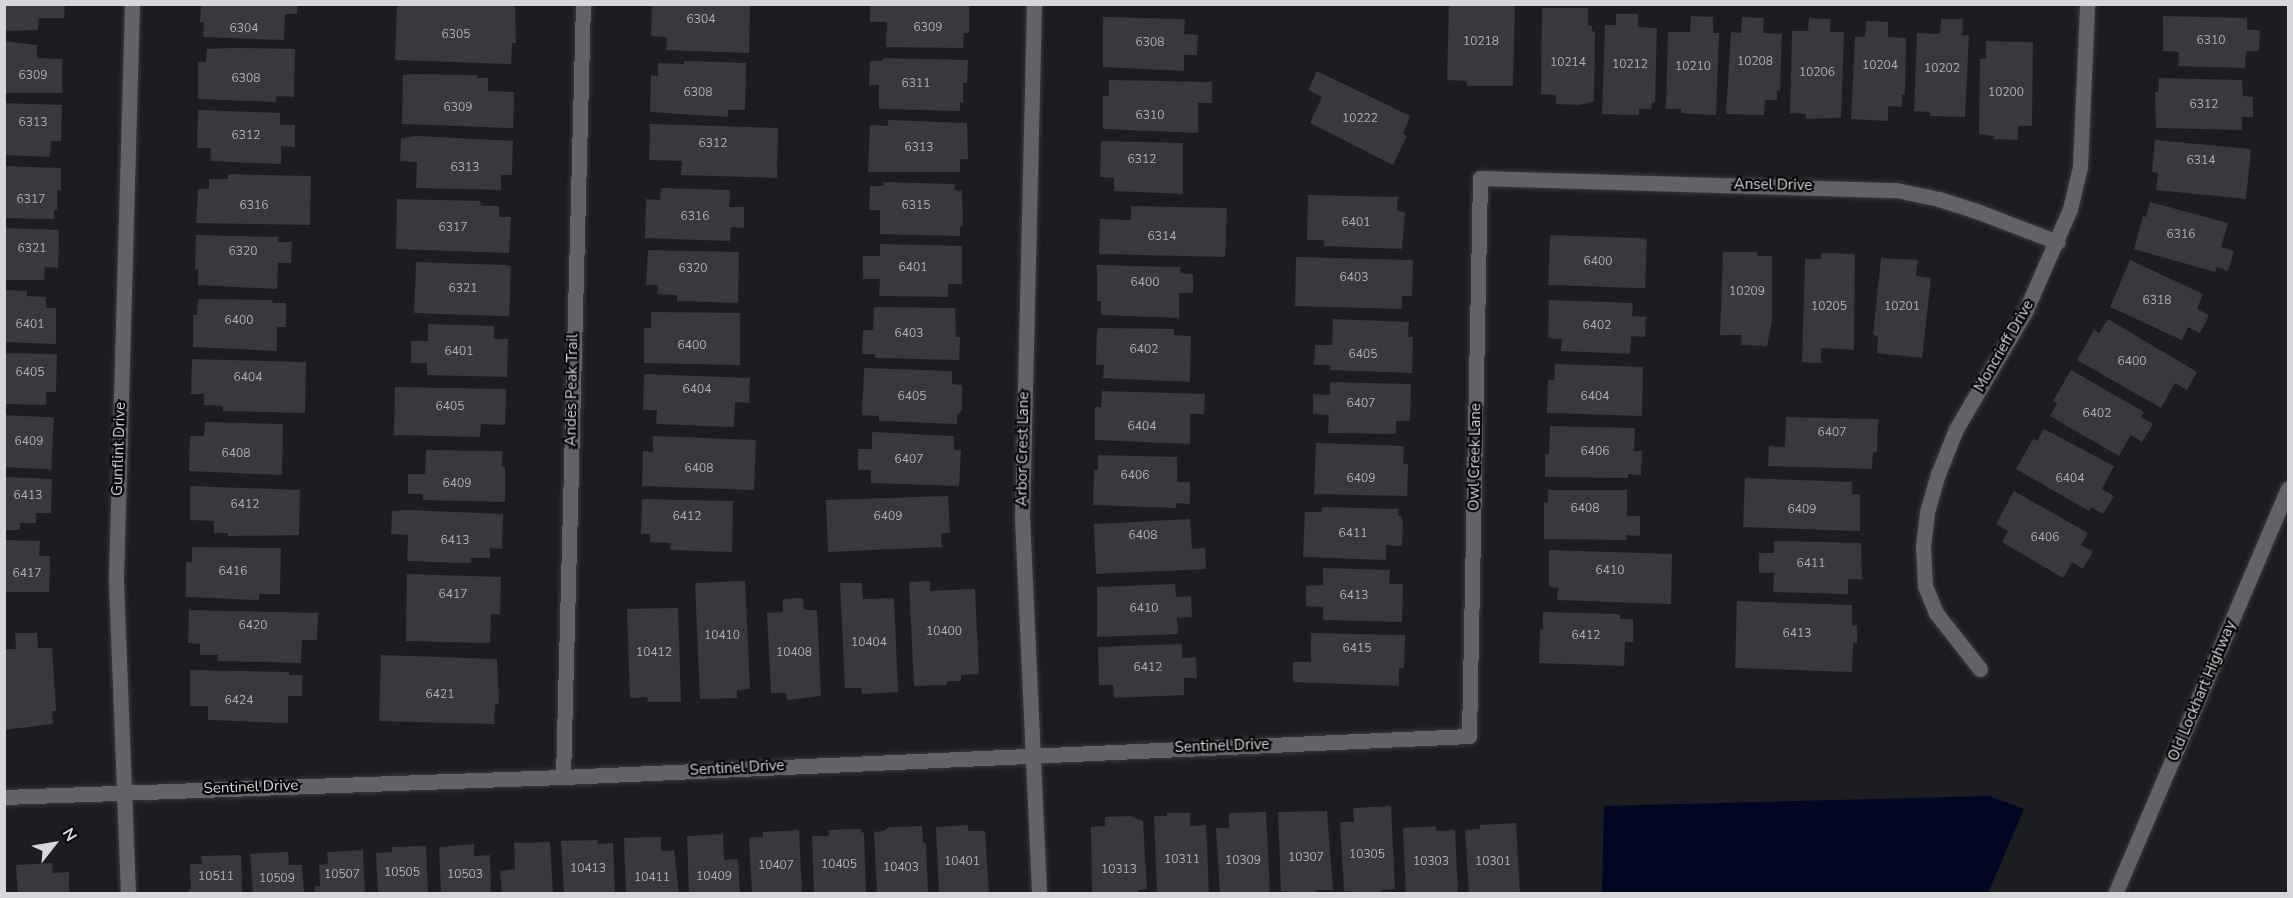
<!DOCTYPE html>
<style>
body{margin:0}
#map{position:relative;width:2293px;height:898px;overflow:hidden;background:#1b1d21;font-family:"Nunito Sans",sans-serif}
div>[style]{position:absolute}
.water>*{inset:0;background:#010623}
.building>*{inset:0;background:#37393d;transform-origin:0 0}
.roads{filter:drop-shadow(0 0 2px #38393c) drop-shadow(0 0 2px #38393c)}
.minor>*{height:15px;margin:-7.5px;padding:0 7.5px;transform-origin:7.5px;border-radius:7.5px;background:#616368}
.tertiary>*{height:15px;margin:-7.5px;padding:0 7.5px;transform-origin:7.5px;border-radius:7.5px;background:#616368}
span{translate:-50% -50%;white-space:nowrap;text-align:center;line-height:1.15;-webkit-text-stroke:4.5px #070709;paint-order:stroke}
.number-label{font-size:12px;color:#aeb0b3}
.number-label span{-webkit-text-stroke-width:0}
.street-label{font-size:15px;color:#d6d7da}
.frame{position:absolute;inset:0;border:6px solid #d6d7da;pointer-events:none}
.north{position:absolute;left:24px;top:814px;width:60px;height:60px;-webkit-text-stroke:4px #070709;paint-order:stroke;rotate:59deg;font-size:16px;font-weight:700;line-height:24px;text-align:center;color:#d6d7da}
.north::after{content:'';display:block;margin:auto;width:21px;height:27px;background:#d6d7da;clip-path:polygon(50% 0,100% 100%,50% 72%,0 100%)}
</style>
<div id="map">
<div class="water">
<i style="clip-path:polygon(1989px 796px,2024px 809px,1988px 893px,1602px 893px,1604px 806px)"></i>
</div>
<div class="building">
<i style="clip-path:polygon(4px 4px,65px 4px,64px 18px,39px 18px,38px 30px,4px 31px)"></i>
<i style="clip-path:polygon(201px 4px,298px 4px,297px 14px,285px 14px,284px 40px,203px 37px,204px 22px,200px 22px)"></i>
<i style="clip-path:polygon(397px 4px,515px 4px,516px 43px,512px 43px,511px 64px,395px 60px)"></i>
<i style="clip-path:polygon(652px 4px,750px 4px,749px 53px,666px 50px,667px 37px,651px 36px)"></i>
<i style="clip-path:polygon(870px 4px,969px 4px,969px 33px,964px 33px,963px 48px,886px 47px,887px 22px,870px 22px)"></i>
<i style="clip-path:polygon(1449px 4px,1515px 4px,1513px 86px,1467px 86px,1466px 81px,1447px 80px)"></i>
<i style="clip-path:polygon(1542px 8px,1588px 8px,1588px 26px,1592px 26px,1592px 31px,1595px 32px,1594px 101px,1580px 105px,1556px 104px,1556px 95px,1541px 94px)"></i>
<i style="clip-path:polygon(1616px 14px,1638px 14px,1638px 27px,1657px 28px,1655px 102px,1652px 103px,1651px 109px,1639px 109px,1639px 115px,1602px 114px,1605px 25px,1616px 25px)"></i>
<i style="clip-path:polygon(1691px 16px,1713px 17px,1713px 33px,1719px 33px,1716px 115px,1681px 113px,1681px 109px,1666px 109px,1668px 32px,1690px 32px)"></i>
<i style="clip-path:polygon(2163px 16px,2247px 18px,2247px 30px,2260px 30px,2259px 51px,2246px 51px,2245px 68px,2178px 66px,2179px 52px,2163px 51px)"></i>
<i style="clip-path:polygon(1103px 17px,1185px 19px,1184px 34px,1198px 35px,1197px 55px,1184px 55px,1184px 71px,1103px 67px)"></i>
<i style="clip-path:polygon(1742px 17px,1764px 18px,1763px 33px,1782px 34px,1780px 91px,1777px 91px,1777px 100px,1765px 100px,1764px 115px,1726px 114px,1731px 32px,1741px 33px)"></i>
<i style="clip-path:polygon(1809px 18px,1830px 19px,1830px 32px,1844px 32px,1841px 118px,1806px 119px,1806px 114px,1790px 113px,1792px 31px,1808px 31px)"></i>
<i style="clip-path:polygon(1941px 19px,1963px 19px,1962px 35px,1969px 35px,1965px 117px,1930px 116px,1930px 112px,1914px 111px,1917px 33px,1940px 34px)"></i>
<i style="clip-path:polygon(1866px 21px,1888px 22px,1888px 37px,1906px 38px,1905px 95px,1902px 95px,1902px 107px,1888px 106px,1888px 121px,1851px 119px,1855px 37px,1865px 37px)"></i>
<i style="clip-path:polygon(4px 41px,37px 45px,37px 58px,62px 59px,62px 93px,4px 93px)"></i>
<i style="clip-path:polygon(1986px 41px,2033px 42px,2032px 126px,2018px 126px,2018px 140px,1994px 139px,1994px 136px,1979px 134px,1980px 59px,1986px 59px)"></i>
<i style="clip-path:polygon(233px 48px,295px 49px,294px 97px,276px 96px,276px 102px,198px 99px,198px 62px,206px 62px,207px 49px)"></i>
<i style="clip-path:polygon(883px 58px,968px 60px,967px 83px,963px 83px,963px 103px,960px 102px,960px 111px,879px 109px,879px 85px,869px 85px,870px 61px,883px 61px)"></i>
<i style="clip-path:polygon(684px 61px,746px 63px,745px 110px,728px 110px,728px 117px,650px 112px,651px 75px,658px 76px,658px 63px,684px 64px)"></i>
<i style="clip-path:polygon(1317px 71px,1410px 116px,1403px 134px,1407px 136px,1393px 165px,1310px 123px,1322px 97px,1308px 90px)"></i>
<i style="clip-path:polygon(415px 74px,477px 75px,477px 78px,488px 78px,488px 91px,514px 92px,513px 128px,402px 124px,403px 75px)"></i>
<i style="clip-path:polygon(2159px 78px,2242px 80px,2243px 96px,2253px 97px,2253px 117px,2242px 117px,2242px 130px,2156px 128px,2155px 92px,2158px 92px)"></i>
<i style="clip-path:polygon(1109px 80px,1212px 82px,1212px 103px,1198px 103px,1198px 133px,1103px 129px,1103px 96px,1109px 96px)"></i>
<i style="clip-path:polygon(4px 103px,62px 105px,61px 141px,51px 141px,50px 157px,4px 155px)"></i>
<i style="clip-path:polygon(198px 110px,280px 113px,280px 125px,295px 125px,295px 147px,281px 146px,281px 164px,210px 161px,211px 148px,197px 148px)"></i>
<i style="clip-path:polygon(888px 120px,967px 123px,968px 159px,960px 159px,960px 172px,868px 172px,870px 125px,888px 126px)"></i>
<i style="clip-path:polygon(650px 124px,778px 128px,777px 178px,681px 175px,682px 161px,649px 160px)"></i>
<i style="clip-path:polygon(417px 136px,513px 141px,512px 175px,501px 175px,501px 190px,416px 188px,417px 162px,400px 161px,401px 138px)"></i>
<i style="clip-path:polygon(2155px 140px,2251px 149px,2246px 199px,2156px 190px,2158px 173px,2152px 172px)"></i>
<i style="clip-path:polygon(1101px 141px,1183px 143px,1183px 194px,1114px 191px,1114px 178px,1100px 177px)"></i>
<i style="clip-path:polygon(4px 166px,61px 168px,61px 190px,57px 190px,57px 210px,54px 210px,54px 219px,4px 218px)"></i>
<i style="clip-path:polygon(228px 174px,311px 176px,310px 225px,196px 223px,198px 189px,209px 189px,209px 179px,228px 179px)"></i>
<i style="clip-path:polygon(883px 182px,955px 184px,954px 190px,962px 191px,963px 227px,960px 226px,960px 236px,880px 234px,880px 210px,869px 210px,870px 186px,884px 186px)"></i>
<i style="clip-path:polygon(661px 188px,730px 190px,729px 207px,744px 207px,744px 228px,731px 227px,730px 241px,645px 238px,646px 199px,660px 200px)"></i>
<i style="clip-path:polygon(1308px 195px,1398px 197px,1397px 211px,1405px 212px,1402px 249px,1324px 246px,1324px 240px,1307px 240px)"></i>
<i style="clip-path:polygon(397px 199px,480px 201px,481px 206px,499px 206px,499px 217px,511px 217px,509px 253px,396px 249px)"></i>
<i style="clip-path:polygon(2150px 202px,2228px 223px,2221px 247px,2234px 251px,2228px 271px,2217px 267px,2215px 272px,2134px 249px,2143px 216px,2146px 217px)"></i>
<i style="clip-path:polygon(1131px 206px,1227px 208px,1225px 257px,1099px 254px,1100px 219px,1131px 220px)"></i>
<i style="clip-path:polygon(4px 228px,59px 230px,58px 268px,45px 267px,44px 280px,4px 280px)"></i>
<i style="clip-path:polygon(196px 235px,278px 237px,278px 242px,292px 242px,291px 263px,278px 263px,277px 289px,198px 285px,198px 270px,195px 269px)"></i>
<i style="left:1550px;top:235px;width:97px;height:50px;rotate:2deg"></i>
<i style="clip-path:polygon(880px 244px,962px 246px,962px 284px,948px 284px,948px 297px,879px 296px,880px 279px,863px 279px,863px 256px,880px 256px)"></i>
<i style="clip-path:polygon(648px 250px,739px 252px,738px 303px,677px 301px,677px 295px,657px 294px,658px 285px,646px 285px)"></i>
<i style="clip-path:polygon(1723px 252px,1757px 252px,1757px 256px,1772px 256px,1772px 320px,1767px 346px,1741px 345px,1742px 335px,1720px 335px)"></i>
<i style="clip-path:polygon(1821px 253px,1855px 254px,1854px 350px,1821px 348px,1821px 363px,1802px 362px,1805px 259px,1821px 259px)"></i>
<i style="clip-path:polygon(1296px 257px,1413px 260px,1412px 296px,1402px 296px,1402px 309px,1295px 306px)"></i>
<i style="clip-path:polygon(1881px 258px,1918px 260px,1916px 276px,1931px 278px,1922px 358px,1877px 353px,1878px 336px,1873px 335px)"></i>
<i style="clip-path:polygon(2130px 260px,2203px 294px,2197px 309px,2209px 315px,2200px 333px,2188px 327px,2182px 340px,2110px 307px)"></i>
<i style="left:416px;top:262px;width:95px;height:51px;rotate:2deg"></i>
<i style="clip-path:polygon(1097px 265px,1181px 267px,1180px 273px,1193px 274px,1193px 293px,1179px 293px,1179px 318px,1101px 315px,1101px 301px,1097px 301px)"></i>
<i style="clip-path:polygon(4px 290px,27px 291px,27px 296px,46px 297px,46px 308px,56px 308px,56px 344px,4px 342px)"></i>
<i style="clip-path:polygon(198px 299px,272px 300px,273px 303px,286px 303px,286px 327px,277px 327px,277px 351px,193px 347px,193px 315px,197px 315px)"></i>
<i style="clip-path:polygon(1549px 300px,1633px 303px,1632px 316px,1646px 317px,1645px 337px,1631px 336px,1630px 354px,1561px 351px,1562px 339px,1548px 338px)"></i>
<i style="clip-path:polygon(874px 307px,955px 308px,956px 337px,960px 337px,959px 360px,875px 358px,875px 354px,862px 354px,863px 330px,873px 330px)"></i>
<i style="clip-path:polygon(651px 312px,740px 313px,740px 365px,644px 363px,644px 328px,651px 328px)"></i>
<i style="clip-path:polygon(1333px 319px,1409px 322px,1408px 337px,1413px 337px,1412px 373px,1330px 370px,1331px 365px,1314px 365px,1315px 345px,1332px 345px)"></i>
<i style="clip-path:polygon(2108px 319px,2197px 372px,2187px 390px,2175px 383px,2161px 408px,2077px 360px,2094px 330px,2099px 333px)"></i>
<i style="clip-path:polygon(428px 324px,494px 326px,494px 339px,508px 339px,507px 377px,427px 375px,427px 363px,411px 363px,411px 341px,428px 341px)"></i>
<i style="clip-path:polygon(1100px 328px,1174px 329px,1174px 335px,1191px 336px,1190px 382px,1103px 378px,1104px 365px,1096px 365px,1097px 329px)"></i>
<i style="clip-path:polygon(4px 353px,57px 354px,56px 392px,46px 392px,46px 405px,4px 404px)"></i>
<i style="clip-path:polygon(192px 359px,306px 362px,305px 413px,223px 411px,223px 406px,204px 405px,204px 394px,191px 394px)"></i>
<i style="clip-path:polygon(1555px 364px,1643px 367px,1642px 416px,1547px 413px,1548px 380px,1554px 380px)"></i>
<i style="clip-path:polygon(864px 368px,952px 371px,952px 384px,962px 385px,962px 410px,957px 415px,957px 424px,879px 421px,879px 416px,862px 415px)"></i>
<i style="clip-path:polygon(2071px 370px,2144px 412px,2141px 417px,2153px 424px,2142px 442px,2131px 435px,2119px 456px,2050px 416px,2057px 404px,2053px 401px)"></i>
<i style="clip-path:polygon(644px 374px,750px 378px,749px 403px,735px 402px,734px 427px,656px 424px,657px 410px,643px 410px)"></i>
<i style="clip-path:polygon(1330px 382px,1411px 384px,1410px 421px,1396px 421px,1396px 434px,1328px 433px,1329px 415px,1313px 414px,1313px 394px,1330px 395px)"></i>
<i style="clip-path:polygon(395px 387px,506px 389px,505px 425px,481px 424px,480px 437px,394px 435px)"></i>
<i style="clip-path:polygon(1102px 391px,1205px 394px,1204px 414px,1190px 414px,1190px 444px,1095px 440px,1095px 407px,1101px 407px)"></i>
<i style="left:4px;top:415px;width:50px;height:52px;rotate:3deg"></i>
<i style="clip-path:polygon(1786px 417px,1878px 419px,1877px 452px,1873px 452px,1872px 469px,1768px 466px,1769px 446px,1785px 447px)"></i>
<i style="clip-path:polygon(205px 422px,283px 424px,282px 475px,189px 471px,190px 436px,204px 436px)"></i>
<i style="clip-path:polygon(1550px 426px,1635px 428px,1634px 451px,1642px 451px,1641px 475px,1628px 474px,1628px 478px,1545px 477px,1545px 454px,1549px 454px)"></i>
<i style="clip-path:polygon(2044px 429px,2114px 466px,2102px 489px,2114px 496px,2103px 514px,2091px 507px,2089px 511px,2016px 469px,2033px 439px,2037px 441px)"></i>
<i style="clip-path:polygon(872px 432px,954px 436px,954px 450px,961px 450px,959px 486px,871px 483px,871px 470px,858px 470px,858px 449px,872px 449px)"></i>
<i style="clip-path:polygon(653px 436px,756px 440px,754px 490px,642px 486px,643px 451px,653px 452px)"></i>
<i style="clip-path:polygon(1316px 443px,1404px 446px,1403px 464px,1408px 464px,1407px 496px,1314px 494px)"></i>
<i style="clip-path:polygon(426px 450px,502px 451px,502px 467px,505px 467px,505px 502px,423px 500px,423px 494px,408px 494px,408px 474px,425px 474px)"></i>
<i style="clip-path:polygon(1098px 455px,1177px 457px,1177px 482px,1190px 482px,1190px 504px,1176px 503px,1176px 508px,1093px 505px,1094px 470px,1098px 470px)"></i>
<i style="clip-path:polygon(4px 477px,52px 479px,51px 513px,36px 513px,36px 523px,20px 523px,20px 530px,4px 530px)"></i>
<i style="clip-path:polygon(1745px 478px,1852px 482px,1852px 494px,1860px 494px,1860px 531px,1743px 527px)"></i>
<i style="clip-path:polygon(190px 486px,300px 490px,299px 535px,228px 536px,228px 533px,214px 533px,214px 521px,190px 520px)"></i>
<i style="clip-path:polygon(1548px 490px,1627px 490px,1627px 516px,1640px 516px,1640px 536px,1626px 535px,1627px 540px,1544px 539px,1544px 502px,1548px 503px)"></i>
<i style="clip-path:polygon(2014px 491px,2088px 533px,2081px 545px,2093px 551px,2083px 569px,2072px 562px,2063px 578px,2002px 542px,2008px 531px,1996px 524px)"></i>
<i style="clip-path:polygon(948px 496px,950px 533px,941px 533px,942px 547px,828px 552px,826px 500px)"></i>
<i style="clip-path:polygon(642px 499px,733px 501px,732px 552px,670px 550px,671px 543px,650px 542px,650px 534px,641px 534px)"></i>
<i style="clip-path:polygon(1322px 507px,1398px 509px,1398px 516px,1401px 516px,1403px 521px,1402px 546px,1386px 545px,1386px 560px,1303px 557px,1305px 512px,1322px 512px)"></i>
<i style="clip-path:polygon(407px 510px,503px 514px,502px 549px,490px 548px,490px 558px,471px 558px,471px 562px,465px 563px,407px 561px,408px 535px,391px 534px,392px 511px)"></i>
<i style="clip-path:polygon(1190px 519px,1192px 549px,1205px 548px,1206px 569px,1096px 574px,1094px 524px)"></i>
<i style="clip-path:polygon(4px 540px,40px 541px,39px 556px,50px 556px,49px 592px,4px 592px)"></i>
<i style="clip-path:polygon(1774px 541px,1861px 543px,1862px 579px,1848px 579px,1848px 594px,1773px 592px,1774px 573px,1759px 573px,1759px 553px,1774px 553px)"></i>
<i style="clip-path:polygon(192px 547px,281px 548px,280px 594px,259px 594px,259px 600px,186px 597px,186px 562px,192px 562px)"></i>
<i style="clip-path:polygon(1549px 550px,1672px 554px,1671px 604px,1557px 600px,1558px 588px,1549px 587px)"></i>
<i style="clip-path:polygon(1323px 568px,1390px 570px,1389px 584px,1403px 584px,1402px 622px,1323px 620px,1323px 607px,1306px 606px,1306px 586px,1323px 585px)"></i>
<i style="clip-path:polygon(407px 574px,501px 577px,500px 614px,491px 614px,490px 643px,406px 641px)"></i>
<i style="clip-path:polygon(745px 581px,750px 689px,737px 690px,737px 698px,700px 699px,695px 583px)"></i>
<i style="clip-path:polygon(930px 581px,930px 591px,975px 589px,979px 674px,961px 675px,961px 681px,947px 681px,947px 685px,914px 686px,909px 582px)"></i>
<i style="clip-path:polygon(840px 583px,862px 583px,863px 599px,894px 598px,898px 692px,862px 694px,861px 688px,845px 688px)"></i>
<i style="clip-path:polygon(1175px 584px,1176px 597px,1191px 596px,1192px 617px,1177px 618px,1178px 634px,1097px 637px,1097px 587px)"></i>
<i style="clip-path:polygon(803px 598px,804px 610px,817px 610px,821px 696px,787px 700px,786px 693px,771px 693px,767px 613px,783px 612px,783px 599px)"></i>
<i style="clip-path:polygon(1737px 601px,1852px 605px,1852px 626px,1857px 625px,1857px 643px,1853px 643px,1852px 672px,1735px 668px)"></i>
<i style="clip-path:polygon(678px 608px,681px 702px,648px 702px,647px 697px,630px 698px,627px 609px)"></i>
<i style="clip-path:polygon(189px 610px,318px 613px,317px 640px,302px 640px,301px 663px,218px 661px,218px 655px,200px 655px,200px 644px,188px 643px)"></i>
<i style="clip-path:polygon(1543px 612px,1620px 614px,1620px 619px,1633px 619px,1633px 642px,1625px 642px,1624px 666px,1539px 663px,1540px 629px,1543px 629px)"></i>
<i style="clip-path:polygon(15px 633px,37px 633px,38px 648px,52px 648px,56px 711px,52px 711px,53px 724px,4px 730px,4px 649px,16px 649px)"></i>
<i style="clip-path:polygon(1311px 633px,1405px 635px,1404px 668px,1399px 668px,1399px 686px,1293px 682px,1293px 662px,1311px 662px)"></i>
<i style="clip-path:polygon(1182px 644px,1182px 658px,1196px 657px,1197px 678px,1184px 678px,1184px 695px,1114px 698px,1113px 685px,1099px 685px,1098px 647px)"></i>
<i style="clip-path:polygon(381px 655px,497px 659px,499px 704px,495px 704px,494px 724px,379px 721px)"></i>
<i style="clip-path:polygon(190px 670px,289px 672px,289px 675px,302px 675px,302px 696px,288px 696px,288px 723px,208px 720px,208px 706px,190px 706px)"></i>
<i style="clip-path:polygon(1391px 806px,1395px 889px,1381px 890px,1381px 894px,1344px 891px,1340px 822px,1354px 822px,1353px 808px)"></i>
<i style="clip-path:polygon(1327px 811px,1333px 890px,1316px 890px,1316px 894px,1281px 891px,1278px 812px)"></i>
<i style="clip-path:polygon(1266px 812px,1270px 894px,1220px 894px,1216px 828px,1229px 828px,1229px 813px)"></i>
<i style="clip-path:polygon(1166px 813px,1190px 813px,1190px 826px,1206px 825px,1209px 894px,1157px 894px,1154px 816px,1167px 816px)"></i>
<i style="clip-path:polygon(1130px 816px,1143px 821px,1147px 889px,1138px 890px,1138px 894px,1092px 894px,1091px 827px,1105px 826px,1105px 817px)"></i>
<i style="clip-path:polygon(1516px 823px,1520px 894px,1469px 894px,1465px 830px,1480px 829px,1480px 825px)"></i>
<i style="clip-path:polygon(968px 825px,968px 831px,985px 831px,989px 894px,939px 894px,936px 827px)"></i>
<i style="clip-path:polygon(922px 826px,923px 843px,926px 843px,928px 894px,877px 894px,874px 832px,884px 831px,889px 827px)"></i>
<i style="clip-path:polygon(1436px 826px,1436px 831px,1455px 830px,1458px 894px,1406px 894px,1403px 828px)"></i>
<i style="clip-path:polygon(861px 829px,861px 833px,864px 832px,866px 894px,814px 894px,812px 836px,829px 836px,828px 830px)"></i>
<i style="clip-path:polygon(799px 830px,802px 894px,752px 894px,749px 838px,763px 837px,763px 832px)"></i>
<i style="clip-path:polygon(723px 834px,724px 860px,738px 859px,740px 894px,689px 894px,687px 836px)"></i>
<i style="clip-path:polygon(661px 837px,661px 851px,674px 850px,679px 894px,626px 894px,624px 838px)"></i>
<i style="clip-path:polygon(597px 840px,598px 844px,613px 843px,615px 894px,564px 894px,561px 841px)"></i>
<i style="clip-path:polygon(550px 842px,553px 894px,502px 894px,500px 871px,515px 869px,514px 843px)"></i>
<i style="clip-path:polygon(474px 844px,474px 856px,490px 855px,491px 894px,441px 894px,439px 847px)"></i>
<i style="clip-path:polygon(426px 846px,428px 894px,378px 894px,376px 853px,392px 852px,392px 847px)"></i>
<i style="clip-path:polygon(363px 850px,365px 894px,315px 894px,315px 886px,320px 886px,319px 865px,328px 864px,327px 852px)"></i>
<i style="clip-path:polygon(288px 852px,289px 865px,302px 865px,304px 894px,253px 894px,250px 854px)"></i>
<i style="clip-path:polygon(241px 855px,242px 894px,188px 894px,188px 890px,191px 889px,190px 864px,202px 864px,201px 856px)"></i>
<i style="clip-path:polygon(52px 863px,53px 873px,69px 872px,69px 894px,18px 894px,16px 865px)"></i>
</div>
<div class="roads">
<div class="minor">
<i style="left:1034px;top:4px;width:513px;rotate:91.34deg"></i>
<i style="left:1022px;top:517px;width:377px;rotate:87.4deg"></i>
<i style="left:1980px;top:669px;width:71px;rotate:-128.2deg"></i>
<i style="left:1936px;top:613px;width:29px;rotate:-112deg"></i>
<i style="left:1925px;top:586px;width:40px;rotate:-92.9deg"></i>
<i style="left:1923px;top:546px;width:34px;rotate:-83deg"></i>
<i style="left:1927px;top:512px;width:40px;rotate:-74deg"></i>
<i style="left:1938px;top:474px;width:48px;rotate:-68.2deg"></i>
<i style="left:1956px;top:429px;width:136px;rotate:-59.5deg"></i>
<i style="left:2025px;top:312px;width:112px;rotate:-66.4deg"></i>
<i style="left:2070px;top:209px;width:43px;rotate:-76.6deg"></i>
<i style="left:2080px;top:167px;width:163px;rotate:-87.5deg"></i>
<i style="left:563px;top:777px;width:773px;rotate:-88.52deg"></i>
<i style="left:4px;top:797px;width:559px;rotate:-2.05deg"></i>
<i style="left:563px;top:777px;width:907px;rotate:-2.59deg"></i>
<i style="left:1469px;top:736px;width:558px;rotate:-88.87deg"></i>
<i style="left:1480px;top:178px;width:416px;rotate:1.7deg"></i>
<i style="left:1896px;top:190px;width:44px;rotate:11.8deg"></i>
<i style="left:1939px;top:199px;width:42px;rotate:18deg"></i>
<i style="left:1979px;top:212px;width:84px;rotate:21deg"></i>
<i style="left:128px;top:894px;width:317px;rotate:-92.2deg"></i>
<i style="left:116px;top:577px;width:573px;rotate:-88.4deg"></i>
</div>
<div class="tertiary">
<i style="left:2115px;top:894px;width:441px;rotate:-66.9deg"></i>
</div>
</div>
<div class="number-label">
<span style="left:701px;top:20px">6304</span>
<span style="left:928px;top:28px">6309</span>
<span style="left:244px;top:29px">6304</span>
<span style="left:456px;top:35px">6305</span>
<span style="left:2211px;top:41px">6310</span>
<span style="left:1481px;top:42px">10218</span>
<span style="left:1150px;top:43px">6308</span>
<span style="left:1755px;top:62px">10208</span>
<span style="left:1568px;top:63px">10214</span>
<span style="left:1630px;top:65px">10212</span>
<span style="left:1880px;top:66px">10204</span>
<span style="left:1693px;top:67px">10210</span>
<span style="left:1942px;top:69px">10202</span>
<span style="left:1817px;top:73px">10206</span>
<span style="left:33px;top:76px">6309</span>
<span style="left:246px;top:79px">6308</span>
<span style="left:916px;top:84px">6311</span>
<span style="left:698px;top:93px">6308</span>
<span style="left:2006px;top:93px">10200</span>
<span style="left:2204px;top:105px">6312</span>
<span style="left:458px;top:108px">6309</span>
<span style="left:1150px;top:116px">6310</span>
<span style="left:1360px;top:119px">10222</span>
<span style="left:33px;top:123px">6313</span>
<span style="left:246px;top:136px">6312</span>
<span style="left:713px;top:144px">6312</span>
<span style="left:919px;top:148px">6313</span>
<span style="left:1142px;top:160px">6312</span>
<span style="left:2201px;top:161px">6314</span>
<span style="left:465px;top:168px">6313</span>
<span style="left:31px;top:200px">6317</span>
<span style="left:254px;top:206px">6316</span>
<span style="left:916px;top:206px">6315</span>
<span style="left:695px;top:217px">6316</span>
<span style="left:1356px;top:223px">6401</span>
<span style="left:453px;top:228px">6317</span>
<span style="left:2181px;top:235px">6316</span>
<span style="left:1162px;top:237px">6314</span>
<span style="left:32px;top:249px">6321</span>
<span style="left:243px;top:252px">6320</span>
<span style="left:1598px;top:262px">6400</span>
<span style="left:913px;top:268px">6401</span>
<span style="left:693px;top:269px">6320</span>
<span style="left:1354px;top:278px">6403</span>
<span style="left:1145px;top:283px">6400</span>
<span style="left:463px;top:289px">6321</span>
<span style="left:1747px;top:292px">10209</span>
<span style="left:2157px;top:301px">6318</span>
<span style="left:1829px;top:307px">10205</span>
<span style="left:1902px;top:307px">10201</span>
<span style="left:239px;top:321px">6400</span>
<span style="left:30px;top:325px">6401</span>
<span style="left:1597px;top:326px">6402</span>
<span style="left:909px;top:334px">6403</span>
<span style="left:692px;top:346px">6400</span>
<span style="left:1144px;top:350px">6402</span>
<span style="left:459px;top:352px">6401</span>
<span style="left:1363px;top:355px">6405</span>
<span style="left:2132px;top:362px">6400</span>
<span style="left:30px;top:373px">6405</span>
<span style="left:248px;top:378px">6404</span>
<span style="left:697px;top:390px">6404</span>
<span style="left:912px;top:397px">6405</span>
<span style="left:1595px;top:397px">6404</span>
<span style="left:1361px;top:404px">6407</span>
<span style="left:450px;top:407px">6405</span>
<span style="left:2097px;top:414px">6402</span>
<span style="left:1142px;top:427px">6404</span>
<span style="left:1832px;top:433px">6407</span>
<span style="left:29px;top:442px">6409</span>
<span style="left:1595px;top:452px">6406</span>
<span style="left:236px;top:454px">6408</span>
<span style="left:909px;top:460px">6407</span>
<span style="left:699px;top:469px">6408</span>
<span style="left:1135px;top:476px">6406</span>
<span style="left:1361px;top:479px">6409</span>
<span style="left:2070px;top:479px">6404</span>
<span style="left:457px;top:484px">6409</span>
<span style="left:28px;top:496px">6413</span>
<span style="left:245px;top:505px">6412</span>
<span style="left:1585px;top:509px">6408</span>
<span style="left:1802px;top:510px">6409</span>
<span style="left:687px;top:517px">6412</span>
<span style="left:888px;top:517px">6409</span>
<span style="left:1353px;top:534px">6411</span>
<span style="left:1143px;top:536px">6408</span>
<span style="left:2045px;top:538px">6406</span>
<span style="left:455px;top:541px">6413</span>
<span style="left:1811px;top:564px">6411</span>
<span style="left:1610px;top:571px">6410</span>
<span style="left:233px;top:572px">6416</span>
<span style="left:27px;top:574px">6417</span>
<span style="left:453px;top:595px">6417</span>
<span style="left:1354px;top:596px">6413</span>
<span style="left:1144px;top:609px">6410</span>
<span style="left:253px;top:626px">6420</span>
<span style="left:944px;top:632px">10400</span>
<span style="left:1797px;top:634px">6413</span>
<span style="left:722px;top:636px">10410</span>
<span style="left:1586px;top:636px">6412</span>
<span style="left:869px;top:643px">10404</span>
<span style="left:1357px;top:649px">6415</span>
<span style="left:654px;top:653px">10412</span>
<span style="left:794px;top:653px">10408</span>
<span style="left:1148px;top:668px">6412</span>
<span style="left:440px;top:695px">6421</span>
<span style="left:239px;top:701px">6424</span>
<span style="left:1367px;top:855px">10305</span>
<span style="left:1306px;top:858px">10307</span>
<span style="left:1182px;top:860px">10311</span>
<span style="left:1243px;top:861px">10309</span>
<span style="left:962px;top:862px">10401</span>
<span style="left:1431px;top:862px">10303</span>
<span style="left:1493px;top:862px">10301</span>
<span style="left:839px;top:865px">10405</span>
<span style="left:776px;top:866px">10407</span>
<span style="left:901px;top:868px">10403</span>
<span style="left:588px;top:869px">10413</span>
<span style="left:1119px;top:870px">10313</span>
<span style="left:402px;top:873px">10505</span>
<span style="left:342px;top:875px">10507</span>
<span style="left:465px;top:875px">10503</span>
<span style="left:216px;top:877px">10511</span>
<span style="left:714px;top:877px">10409</span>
<span style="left:652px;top:878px">10411</span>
<span style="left:277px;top:879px">10509</span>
</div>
<div class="street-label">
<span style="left:1773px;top:185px;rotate:1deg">Ansel Drive</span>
<span style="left:2004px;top:346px;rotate:-60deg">Moncrieff Drive</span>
<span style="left:572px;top:390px;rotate:-89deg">Andes Peak Trail</span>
<span style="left:119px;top:449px;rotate:-88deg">Gunflint Drive</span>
<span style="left:1023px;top:449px;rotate:-89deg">Arbor Crest Lane</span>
<span style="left:1475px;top:457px;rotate:-89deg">Owl Creek Lane</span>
<span style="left:2202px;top:691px;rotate:-67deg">Old Lockhart Highway</span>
<span style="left:1222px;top:746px;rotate:-2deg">Sentinel Drive</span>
<span style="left:737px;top:768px;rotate:-3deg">Sentinel Drive</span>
<span style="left:251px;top:787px;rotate:-2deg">Sentinel Drive</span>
</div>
<div class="frame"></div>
<div class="north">N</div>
</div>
